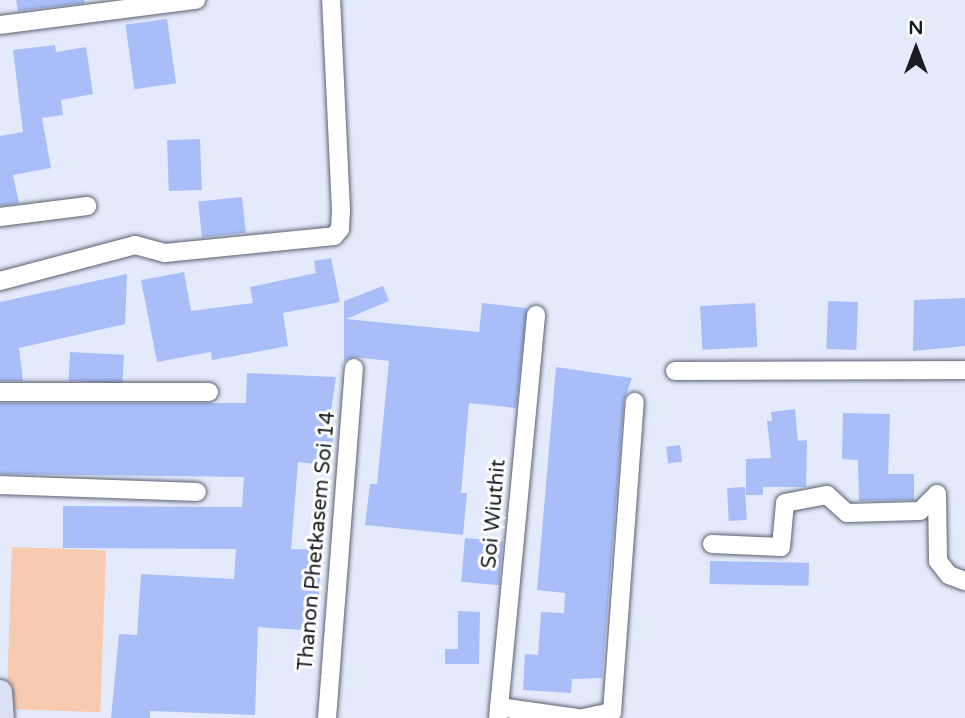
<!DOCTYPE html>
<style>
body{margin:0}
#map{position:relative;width:965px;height:718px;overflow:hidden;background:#e3eafb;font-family:"Varela Round",sans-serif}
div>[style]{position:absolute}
.green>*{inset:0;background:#f8cab0;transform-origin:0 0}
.building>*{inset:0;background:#a9bef9;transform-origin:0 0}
.roads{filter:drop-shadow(0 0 2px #5c616f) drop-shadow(0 0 2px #5c616f)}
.street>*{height:18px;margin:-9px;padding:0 9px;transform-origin:9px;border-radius:9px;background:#fff}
.secondary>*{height:24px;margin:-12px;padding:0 12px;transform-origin:12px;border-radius:12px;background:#dbe1f5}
span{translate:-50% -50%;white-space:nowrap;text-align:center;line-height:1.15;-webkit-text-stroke:6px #fff;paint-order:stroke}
.street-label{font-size:21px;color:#1a1c22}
.north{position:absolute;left:881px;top:14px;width:70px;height:70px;-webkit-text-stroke:5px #fff;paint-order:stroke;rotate:0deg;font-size:19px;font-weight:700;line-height:28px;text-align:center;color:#1a1c22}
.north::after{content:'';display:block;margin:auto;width:24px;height:32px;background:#1a1c22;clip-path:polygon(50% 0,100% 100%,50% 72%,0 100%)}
</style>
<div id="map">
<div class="green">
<i style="left:12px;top:547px;width:94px;height:162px;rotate:2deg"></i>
</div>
<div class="building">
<i style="clip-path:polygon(16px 0,84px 0,85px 3px,18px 11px)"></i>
<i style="left:167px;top:19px;width:65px;height:42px;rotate:82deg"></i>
<i style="clip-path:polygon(55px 45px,56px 52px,86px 47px,93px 94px,61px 100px,63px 115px,42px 118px,51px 168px,13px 175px,19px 203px,0 206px,0 136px,23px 132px,13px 50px)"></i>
<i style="left:200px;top:139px;width:51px;height:33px;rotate:88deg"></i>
<i style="left:242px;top:197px;width:36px;height:44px;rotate:84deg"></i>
<i style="clip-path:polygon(331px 258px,340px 302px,283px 313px,288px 346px,212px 360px,211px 352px,157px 362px,141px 280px,184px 272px,191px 311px,253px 303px,250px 287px,316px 273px,314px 261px)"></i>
<i style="clip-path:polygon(127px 274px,125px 324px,19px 348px,23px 381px,0 381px,0 302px)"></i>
<i style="clip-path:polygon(383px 286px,389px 301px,346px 319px,479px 332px,482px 303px,527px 308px,516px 408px,469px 403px,461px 493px,467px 493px,463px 535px,365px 525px,370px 484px,377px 484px,389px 361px,354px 357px,344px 361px,344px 301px)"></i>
<i style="clip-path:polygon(965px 298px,965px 346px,913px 351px,914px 300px)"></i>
<i style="left:828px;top:301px;width:30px;height:48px;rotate:2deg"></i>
<i style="left:755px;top:303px;width:44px;height:55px;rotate:87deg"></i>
<i style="left:70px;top:352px;width:54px;height:29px;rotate:3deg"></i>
<i style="clip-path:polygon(556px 367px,632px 378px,624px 401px,602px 678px,572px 679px,571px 693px,523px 690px,525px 654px,538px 655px,541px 612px,564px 613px,565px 593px,537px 590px)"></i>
<i style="clip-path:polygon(247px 373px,336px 377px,327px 438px,333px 438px,330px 466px,298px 462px,291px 549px,322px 550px,316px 631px,258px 627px,255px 715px,150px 711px,150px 718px,111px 718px,119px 634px,137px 635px,141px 574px,234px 579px,236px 549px,63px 548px,63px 506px,242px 507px,244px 477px,0 474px,0 403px,246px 403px)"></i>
<i style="clip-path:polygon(795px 409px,798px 441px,807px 440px,806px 487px,763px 487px,763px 495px,746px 495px,746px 459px,771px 458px,767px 421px,772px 421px,771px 412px)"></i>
<i style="clip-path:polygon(843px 413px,890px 414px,888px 474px,914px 474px,914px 500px,859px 501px,858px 460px,842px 459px)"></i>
<i style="left:680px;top:445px;width:17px;height:14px;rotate:83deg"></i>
<i style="left:745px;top:487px;width:33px;height:18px;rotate:87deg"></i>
<i style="left:465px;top:538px;width:38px;height:44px;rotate:5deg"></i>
<i style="left:710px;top:561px;width:99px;height:23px;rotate:1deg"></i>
<i style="clip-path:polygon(458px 611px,480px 612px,479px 664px,445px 664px,445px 649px,458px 649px)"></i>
</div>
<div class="roads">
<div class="street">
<i style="left:0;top:25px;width:198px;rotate:-7.3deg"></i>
<i style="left:0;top:217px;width:88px;rotate:-7.2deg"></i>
<i style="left:0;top:281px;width:140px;rotate:-14.9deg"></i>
<i style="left:135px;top:245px;width:31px;rotate:15deg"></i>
<i style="left:165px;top:253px;width:170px;rotate:-5.7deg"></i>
<i style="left:334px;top:236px;width:9px;rotate:-49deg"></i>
<i style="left:340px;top:229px;width:19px;rotate:-87deg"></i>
<i style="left:341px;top:210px;width:210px;rotate:-92.7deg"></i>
<i style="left:675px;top:371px;width:290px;rotate:-0.2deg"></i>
<i style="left:0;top:392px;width:209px"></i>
<i style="left:0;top:485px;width:197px;rotate:2deg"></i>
<i style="left:712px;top:544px;width:69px;rotate:2.5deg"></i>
<i style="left:781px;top:547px;width:44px;rotate:-84.8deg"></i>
<i style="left:785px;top:503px;width:43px;rotate:-10.8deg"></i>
<i style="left:827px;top:495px;width:27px;rotate:42deg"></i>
<i style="left:847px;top:513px;width:73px;rotate:-1.6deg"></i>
<i style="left:920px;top:511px;width:24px;rotate:-45deg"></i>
<i style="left:937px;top:494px;width:67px;rotate:89.1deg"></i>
<i style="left:938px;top:561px;width:18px;rotate:52deg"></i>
<i style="left:949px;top:575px;width:17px;rotate:21deg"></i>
<i style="left:499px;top:707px;width:79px;rotate:8deg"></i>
<i style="left:327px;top:718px;width:351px;rotate:-85.6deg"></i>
<i style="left:498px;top:718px;width:405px;rotate:-84.6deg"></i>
<i style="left:583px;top:718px;width:30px;rotate:-12deg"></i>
<i style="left:612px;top:712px;width:311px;rotate:-85.8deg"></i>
</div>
<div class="secondary">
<i style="left:0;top:692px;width:26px;rotate:86deg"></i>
</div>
</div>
<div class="street-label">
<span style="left:494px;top:514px;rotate:-85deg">Soi Wiuthit</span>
<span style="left:317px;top:541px;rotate:-85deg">Thanon Phetkasem Soi 14</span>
</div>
<div class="north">N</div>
</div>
